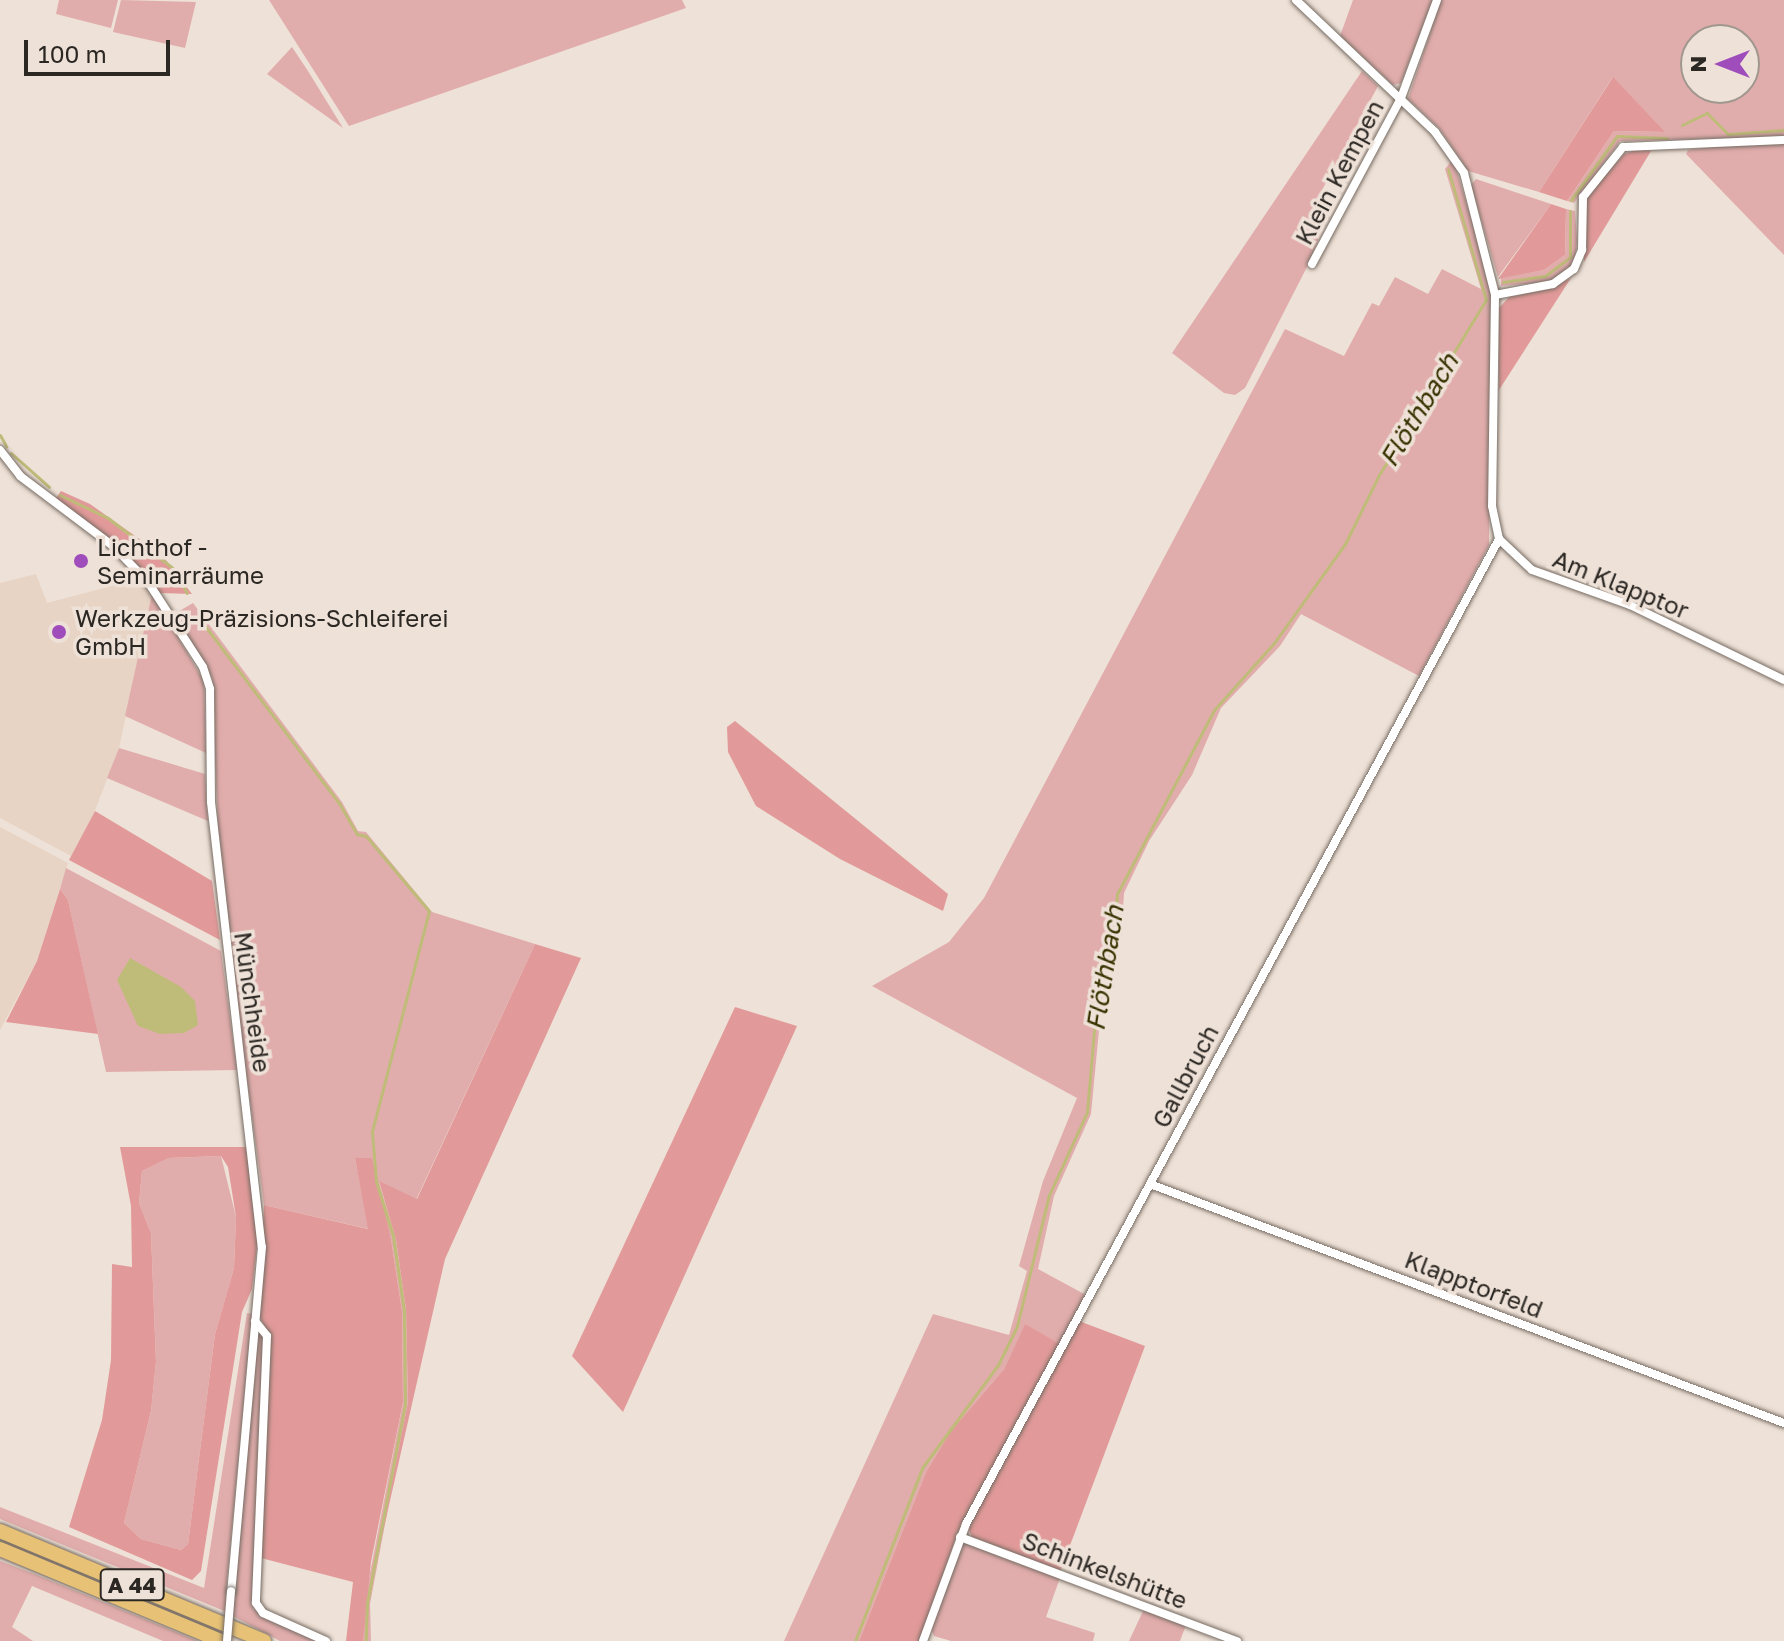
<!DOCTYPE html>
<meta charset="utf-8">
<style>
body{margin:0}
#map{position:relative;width:1784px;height:1641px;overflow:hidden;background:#eee1d7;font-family:"Golos Text",sans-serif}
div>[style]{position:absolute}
.built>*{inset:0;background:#e7d4c5}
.green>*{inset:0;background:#e1adac}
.forest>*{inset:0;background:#e19a99}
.water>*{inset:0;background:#bfbb79}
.stream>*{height:3px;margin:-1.5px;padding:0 1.5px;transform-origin:1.5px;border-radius:1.5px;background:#bfbb79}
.roads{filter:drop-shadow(0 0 2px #766b62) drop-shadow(0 0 2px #766b62)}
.minor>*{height:8px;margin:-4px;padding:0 4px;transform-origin:4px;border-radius:4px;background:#fff}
.motorway>*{height:14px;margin:-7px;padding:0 7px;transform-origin:7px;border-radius:7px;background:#e6c176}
.bridges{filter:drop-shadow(0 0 2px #766b62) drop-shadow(0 0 2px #766b62)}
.minor-bridge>*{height:8px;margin:-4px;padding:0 4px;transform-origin:4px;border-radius:4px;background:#fff}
.dots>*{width:22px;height:22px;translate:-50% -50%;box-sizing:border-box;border:4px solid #eee1d7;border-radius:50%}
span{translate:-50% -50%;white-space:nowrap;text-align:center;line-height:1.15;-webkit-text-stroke:7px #eee1d7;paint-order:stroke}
.shield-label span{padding:2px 6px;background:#eee1d7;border:2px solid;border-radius:6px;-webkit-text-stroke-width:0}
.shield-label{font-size:22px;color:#2b2723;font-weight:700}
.street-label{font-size:24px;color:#2b2723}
.poi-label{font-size:24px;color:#2b2723}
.left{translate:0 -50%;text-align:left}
.water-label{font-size:26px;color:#373300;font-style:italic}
.north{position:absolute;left:1680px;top:24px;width:80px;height:80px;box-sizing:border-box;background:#eee1d7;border:2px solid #a0978f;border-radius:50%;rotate:270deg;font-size:22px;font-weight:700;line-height:32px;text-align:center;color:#2b2723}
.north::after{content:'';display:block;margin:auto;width:28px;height:36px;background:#a04dbc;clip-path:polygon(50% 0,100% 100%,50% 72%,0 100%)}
.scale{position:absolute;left:24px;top:40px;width:146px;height:36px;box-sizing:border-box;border:4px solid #2b2723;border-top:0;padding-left:10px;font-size:24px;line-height:28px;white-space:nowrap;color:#2b2723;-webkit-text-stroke:6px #eee1d7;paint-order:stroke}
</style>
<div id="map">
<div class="built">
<i style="clip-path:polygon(36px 574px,47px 603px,138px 579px,152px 594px,119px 748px,94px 813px,71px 856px,0 818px,0 583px)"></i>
<i style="clip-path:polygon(0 827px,68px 863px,37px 961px,0 1030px)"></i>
</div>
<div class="green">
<i style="clip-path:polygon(59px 0,118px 0,111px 28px,56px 14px)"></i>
<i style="clip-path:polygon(121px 0,196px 2px,185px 48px,113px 32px)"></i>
<i style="clip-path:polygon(269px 0,682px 0,686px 8px,349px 126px)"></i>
<i style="clip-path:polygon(1353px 0,1433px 0,1401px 83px,1393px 85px,1340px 36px)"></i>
<i style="clip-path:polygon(evenodd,1441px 0,1784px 0,1784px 137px,1620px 141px,1574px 203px,1567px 201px,1614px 131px,1663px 132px,1612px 78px,1539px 192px,1468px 171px,1439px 128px,1408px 99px,1441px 0,1696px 40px,1744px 40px,1744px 88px,1696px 88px,1696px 40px)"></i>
<i style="clip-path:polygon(292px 47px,308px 71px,343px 128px,267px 74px)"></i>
<i style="clip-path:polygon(1362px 71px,1378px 86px,1321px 192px,1330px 197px,1314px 228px,1321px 232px,1309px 263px,1245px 388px,1235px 395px,1224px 393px,1172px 353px)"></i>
<i style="clip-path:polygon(1784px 144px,1784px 255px,1686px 154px,1688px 150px,1710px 147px)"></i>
<i style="clip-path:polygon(1453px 159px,1491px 283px,1489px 545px,1419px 676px,1301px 614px,1280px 646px,1221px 708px,1192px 775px,1149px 841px,1124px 893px,1121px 940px,1104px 978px,1091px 1114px,1054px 1196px,1038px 1269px,1086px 1295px,1060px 1344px,1025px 1325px,1004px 1369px,950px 1432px,926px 1472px,859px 1641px,784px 1641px,933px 1314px,1009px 1335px,1027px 1271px,1019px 1266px,1043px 1181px,1077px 1098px,872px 986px,949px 942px,984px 898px,1285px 329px,1344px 356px,1372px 303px,1379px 306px,1395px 277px,1428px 294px,1442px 269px,1481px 289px,1445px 169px)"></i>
<i style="clip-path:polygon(1476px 179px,1551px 204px,1498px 277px,1471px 185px)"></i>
<i style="clip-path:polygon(1566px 209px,1575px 211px,1577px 240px,1575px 259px,1567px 271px,1547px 282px,1501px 286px,1501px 278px,1544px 270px,1565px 255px)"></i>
<i style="clip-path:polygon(152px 594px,204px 681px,206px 753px,125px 716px)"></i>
<i style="clip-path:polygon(193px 603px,342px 802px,358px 831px,366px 832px,432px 912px,535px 944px,416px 1200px,379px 1182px,396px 1240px,406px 1310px,408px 1402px,370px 1604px,371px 1641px,363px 1641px,364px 1604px,403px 1402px,402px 1311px,391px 1239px,374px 1183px,355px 1158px,369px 1229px,264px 1205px,220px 879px,212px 678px,174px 614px)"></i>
<i style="clip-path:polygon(119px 748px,205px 774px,208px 821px,107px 778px)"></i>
<i style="clip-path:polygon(66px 868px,221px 951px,237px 1070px,106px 1072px,68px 900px,60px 889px)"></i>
<i style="clip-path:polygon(221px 1156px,236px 1217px,234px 1268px,215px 1334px,188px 1544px,181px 1550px,141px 1539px,124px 1523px,151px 1411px,156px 1362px,151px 1233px,139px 1203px,142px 1171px,169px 1158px)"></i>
<i style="clip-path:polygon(247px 1313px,252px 1314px,226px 1592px,235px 1596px,258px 1329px,264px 1332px,253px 1609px,318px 1641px,280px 1641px,222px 1610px,0 1519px,0 1507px,204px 1588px)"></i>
<i style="clip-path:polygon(966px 1543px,1060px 1578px,1046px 1617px,1095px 1633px,1093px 1641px,951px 1641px,934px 1636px,931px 1628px,958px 1546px)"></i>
<i style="clip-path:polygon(0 1561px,37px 1575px,198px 1641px,163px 1641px,32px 1586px,12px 1627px,33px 1641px,0 1641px)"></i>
<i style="clip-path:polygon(1144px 1609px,1186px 1625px,1180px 1641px,1129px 1641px)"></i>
</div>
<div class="forest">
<i style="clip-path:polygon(1613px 77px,1665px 132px,1614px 131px,1567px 201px,1539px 192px)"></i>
<i style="clip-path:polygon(1638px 149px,1651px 151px,1584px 262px,1583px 212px,1588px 196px,1624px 154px)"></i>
<i style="clip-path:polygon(1551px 204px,1566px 209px,1565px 255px,1544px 270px,1498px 279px)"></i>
<i style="clip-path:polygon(1571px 278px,1499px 390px,1499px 308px,1509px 297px,1550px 289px)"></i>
<i style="clip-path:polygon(61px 491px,90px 504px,162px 555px,192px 594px,160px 593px,111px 541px,54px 501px)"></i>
<i style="clip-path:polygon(735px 721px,948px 894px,943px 911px,840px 859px,756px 806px,728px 752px,727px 727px)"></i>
<i style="clip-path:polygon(95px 811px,212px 881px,220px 940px,69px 860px)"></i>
<i style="clip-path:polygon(60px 889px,68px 900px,98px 1034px,6px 1022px,37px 961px)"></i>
<i style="clip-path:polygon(535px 944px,581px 958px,445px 1259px,379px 1549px,408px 1402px,406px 1310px,396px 1240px,379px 1181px,417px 1199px)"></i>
<i style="clip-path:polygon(735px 1007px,797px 1026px,623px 1412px,572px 1356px)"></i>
<i style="clip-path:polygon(evenodd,120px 1147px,248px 1147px,259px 1229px,252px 1289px,242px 1312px,201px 1571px,192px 1580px,69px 1527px,102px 1420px,111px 1360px,112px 1264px,132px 1267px,131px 1206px,120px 1147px,221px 1156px,228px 1167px,236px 1217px,234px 1268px,215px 1334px,188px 1544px,181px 1550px,141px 1539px,124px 1523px,151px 1411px,156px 1362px,151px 1233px,139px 1203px,142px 1171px,169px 1158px,221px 1156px)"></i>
<i style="clip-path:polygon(355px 1158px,372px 1158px,391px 1239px,402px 1311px,403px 1402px,371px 1562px,363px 1641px,346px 1641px,353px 1582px,261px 1558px,270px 1338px,259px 1315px,264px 1205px,368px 1229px)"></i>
<i style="clip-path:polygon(1079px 1321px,1145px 1346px,1060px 1572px,973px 1539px,968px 1528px)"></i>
<i style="clip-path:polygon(1025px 1324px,1060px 1344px,956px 1537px,920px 1641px,859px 1641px,926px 1472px,950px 1432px,1004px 1369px)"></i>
</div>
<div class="water">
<i style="clip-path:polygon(130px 958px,181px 987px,195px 1001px,198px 1025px,184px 1033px,160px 1034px,138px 1026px,117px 980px)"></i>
</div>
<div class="stream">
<i style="left:1682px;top:125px;width:28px;rotate:-26deg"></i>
<i style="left:1707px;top:113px;width:30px;rotate:45deg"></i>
<i style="left:1728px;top:134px;width:56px;rotate:-4.1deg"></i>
<i style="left:1571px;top:200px;width:79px;rotate:-54.3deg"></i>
<i style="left:1617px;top:136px;width:50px;rotate:2.3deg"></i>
<i style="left:1503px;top:282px;width:42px;rotate:-8.1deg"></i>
<i style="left:1545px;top:276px;width:31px;rotate:-37deg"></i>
<i style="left:1570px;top:257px;width:46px;rotate:-90deg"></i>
<i style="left:0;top:435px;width:13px;rotate:61deg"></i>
<i style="left:11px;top:453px;width:51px;rotate:41.8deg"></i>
<i style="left:60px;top:495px;width:53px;rotate:25.6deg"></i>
<i style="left:108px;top:518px;width:83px;rotate:37.7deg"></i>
<i style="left:174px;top:569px;width:27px;rotate:62deg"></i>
<i style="left:202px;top:622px;width:227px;rotate:52.9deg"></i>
<i style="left:339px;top:803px;width:36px;rotate:60deg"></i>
<i style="left:357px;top:834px;width:9px;rotate:13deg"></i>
<i style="left:366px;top:836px;width:98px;rotate:50deg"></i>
<i style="left:429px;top:911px;width:228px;rotate:104.5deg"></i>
<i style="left:372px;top:1132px;width:49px;rotate:85.3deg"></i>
<i style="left:376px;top:1181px;width:58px;rotate:72.8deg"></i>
<i style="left:393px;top:1236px;width:76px;rotate:81.7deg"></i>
<i style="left:404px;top:1311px;width:93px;rotate:89.4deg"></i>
<i style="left:405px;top:1404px;width:203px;rotate:100.8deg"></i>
<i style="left:367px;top:1603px;width:38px;rotate:92deg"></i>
<i style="left:855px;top:1641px;width:186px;rotate:-68.8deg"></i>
<i style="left:922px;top:1468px;width:128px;rotate:-53.6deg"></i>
<i style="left:998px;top:1365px;width:43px;rotate:-64deg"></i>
<i style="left:1017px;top:1326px;width:135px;rotate:-76.3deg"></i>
<i style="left:1049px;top:1195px;width:91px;rotate:-65.4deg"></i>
<i style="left:1087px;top:1112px;width:140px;rotate:-85.1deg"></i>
<i style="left:1099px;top:973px;width:38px;rotate:-65deg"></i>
<i style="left:1115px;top:938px;width:44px;rotate:-87.4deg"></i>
<i style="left:1117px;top:894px;width:208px;rotate:-62.2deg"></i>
<i style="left:1214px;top:710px;width:90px;rotate:-48.2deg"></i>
<i style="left:1274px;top:643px;width:122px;rotate:-54.4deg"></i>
<i style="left:1345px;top:544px;width:77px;rotate:-63.8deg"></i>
<i style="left:1379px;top:475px;width:205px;rotate:-58.6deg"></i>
<i style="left:1486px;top:300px;width:136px;rotate:-106.2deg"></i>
</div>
<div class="roads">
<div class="minor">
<i style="left:1296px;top:0;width:192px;rotate:43.5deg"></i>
<i style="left:1435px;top:132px;width:50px;rotate:54.7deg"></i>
<i style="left:1464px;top:173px;width:126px;rotate:75.7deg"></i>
<i style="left:1495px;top:295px;width:211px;rotate:90.8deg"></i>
<i style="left:1492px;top:506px;width:34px;rotate:78deg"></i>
<i style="left:1499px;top:539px;width:45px;rotate:43.2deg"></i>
<i style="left:1532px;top:570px;width:104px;rotate:19.7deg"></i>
<i style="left:1630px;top:605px;width:171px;rotate:26deg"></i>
<i style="left:1312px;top:264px;width:188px;rotate:-61.8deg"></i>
<i style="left:1401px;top:98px;width:104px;rotate:-69.8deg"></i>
<i style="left:1495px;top:295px;width:59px;rotate:-10.7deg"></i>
<i style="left:1553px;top:284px;width:26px;rotate:-36deg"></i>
<i style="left:1574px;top:269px;width:21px;rotate:-67deg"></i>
<i style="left:1582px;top:250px;width:53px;rotate:-88.9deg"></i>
<i style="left:1583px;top:197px;width:64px;rotate:-51.3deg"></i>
<i style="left:1623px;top:147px;width:161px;rotate:-2.5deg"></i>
<i style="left:0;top:450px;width:33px;rotate:52deg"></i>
<i style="left:20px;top:476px;width:116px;rotate:37deg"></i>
<i style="left:113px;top:546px;width:50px;rotate:45.8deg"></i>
<i style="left:148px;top:582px;width:101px;rotate:57.1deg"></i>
<i style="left:203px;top:667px;width:23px;rotate:72deg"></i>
<i style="left:210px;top:689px;width:113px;rotate:89.5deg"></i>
<i style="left:211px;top:802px;width:448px;rotate:83.5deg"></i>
<i style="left:262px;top:1247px;width:345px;rotate:95.1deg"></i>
<i style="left:1150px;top:1184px;width:678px;rotate:20.66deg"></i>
<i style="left:255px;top:1321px;width:19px;rotate:51deg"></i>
<i style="left:267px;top:1336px;width:267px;rotate:92.4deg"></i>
<i style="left:256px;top:1603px;width:12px;rotate:55deg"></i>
<i style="left:263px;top:1613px;width:69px;rotate:24deg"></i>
<i style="left:960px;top:1537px;width:296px;rotate:20.6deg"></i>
<i style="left:923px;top:1641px;width:125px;rotate:-69.8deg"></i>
<i style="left:966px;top:1524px;width:1120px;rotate:-61.58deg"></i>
</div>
<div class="motorway">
<i style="left:0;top:1531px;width:286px;rotate:22.6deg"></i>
<i style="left:0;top:1549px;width:239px;rotate:22.6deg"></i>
</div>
</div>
<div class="bridges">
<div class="minor-bridge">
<i style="left:227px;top:1641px;width:50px;rotate:-85.4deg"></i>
</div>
</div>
<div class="dots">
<i style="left:81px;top:561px;background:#a04dbc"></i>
<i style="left:59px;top:632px;background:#a04dbc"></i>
</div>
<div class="shield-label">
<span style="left:132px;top:1585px">A 44</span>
</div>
<div class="street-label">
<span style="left:1339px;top:172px;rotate:-62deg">Klein Kempen</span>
<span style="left:1621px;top:584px;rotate:22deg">Am Klapptor</span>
<span style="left:253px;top:1002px;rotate:82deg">Münchheide</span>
<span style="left:1185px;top:1076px;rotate:-62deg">Gallbruch</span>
<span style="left:1474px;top:1284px;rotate:21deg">Klapptorfeld</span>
<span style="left:1105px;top:1570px;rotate:21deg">Schinkelshütte</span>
</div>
<div class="poi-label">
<span class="left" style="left:97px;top:561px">Lichthof -<br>Seminarräume</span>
<span class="left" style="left:75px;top:632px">Werkzeug-Präzisions-Schleiferei<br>GmbH</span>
</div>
<div class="water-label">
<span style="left:1419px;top:410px;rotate:-59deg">Flöthbach</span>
<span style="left:1105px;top:968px;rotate:-81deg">Flöthbach</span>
</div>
<div class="north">N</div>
<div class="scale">100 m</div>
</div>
